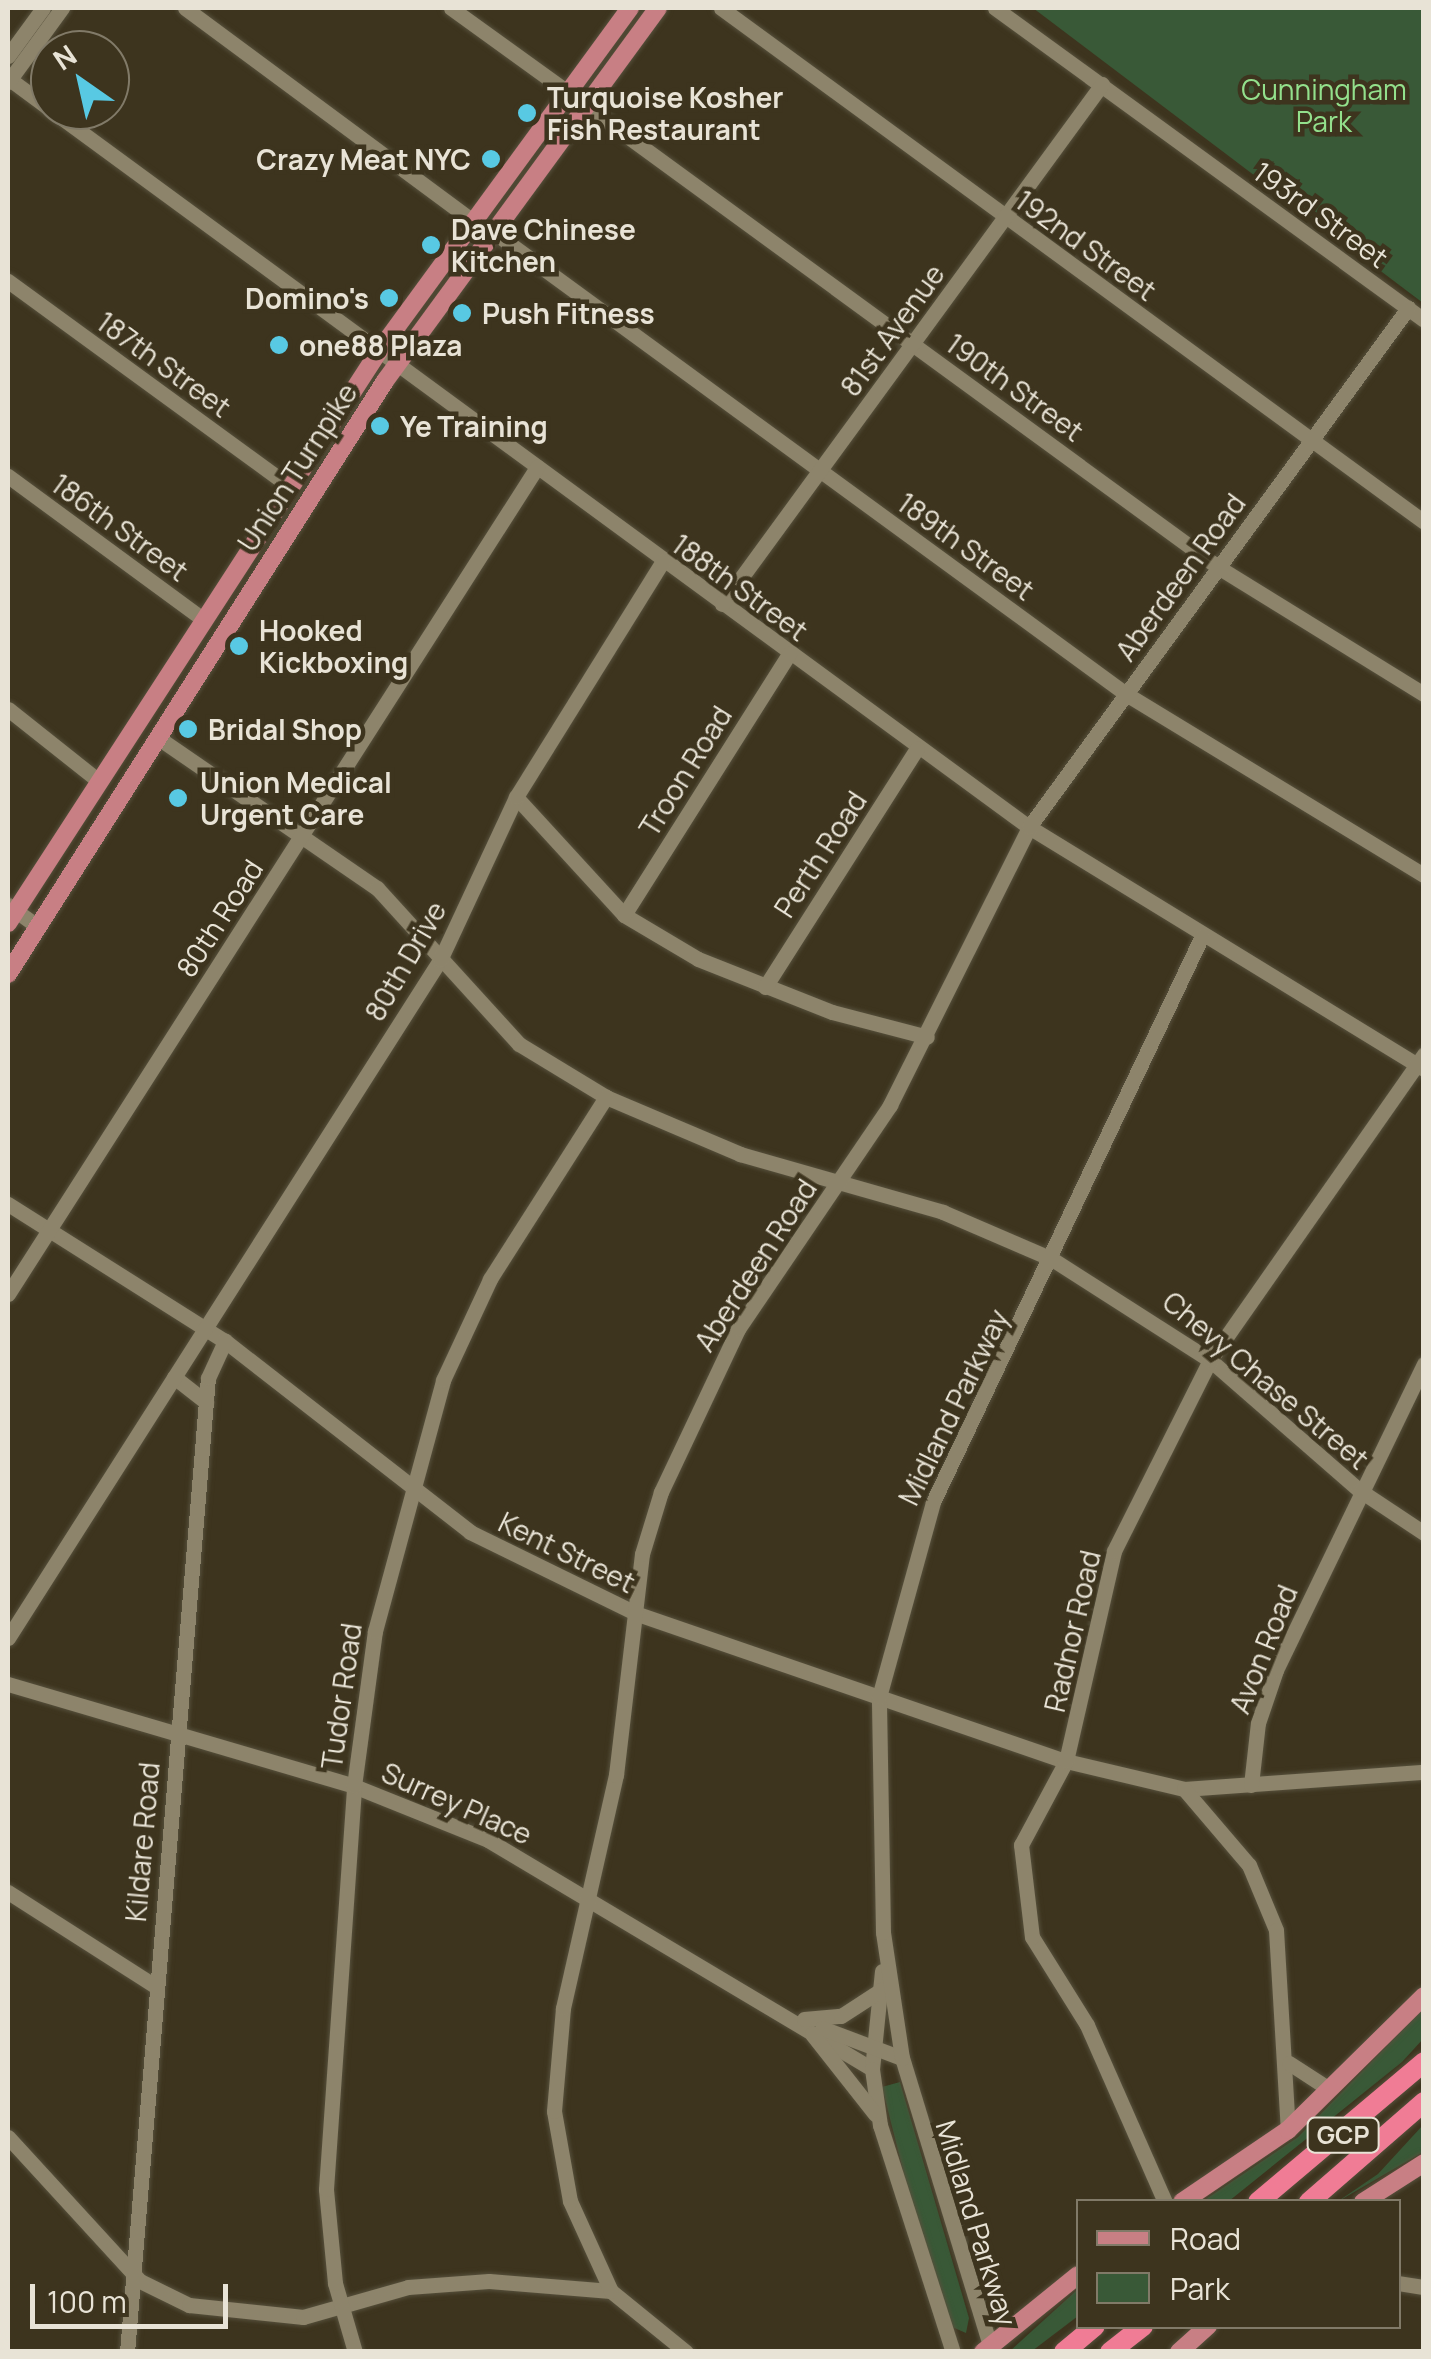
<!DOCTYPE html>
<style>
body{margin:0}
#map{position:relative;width:1431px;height:2359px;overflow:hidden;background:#3d341e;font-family:Manrope,sans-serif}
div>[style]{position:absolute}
.green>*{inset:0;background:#395937}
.roads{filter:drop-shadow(0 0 2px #56503c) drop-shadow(0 0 2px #56503c)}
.minor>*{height:15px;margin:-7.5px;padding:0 7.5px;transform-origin:7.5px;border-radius:7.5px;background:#8d846b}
.major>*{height:18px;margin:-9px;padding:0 9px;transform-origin:9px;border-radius:9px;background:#c87f84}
.highway>*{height:20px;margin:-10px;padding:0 10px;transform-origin:10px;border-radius:10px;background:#f07c95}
.dots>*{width:28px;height:28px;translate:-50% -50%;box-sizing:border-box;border:5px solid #3d341e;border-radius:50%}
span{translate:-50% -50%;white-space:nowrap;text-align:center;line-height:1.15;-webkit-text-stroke:9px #3d341e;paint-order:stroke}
.shield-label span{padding:2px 8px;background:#3d341e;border:2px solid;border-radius:8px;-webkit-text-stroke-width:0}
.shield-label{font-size:25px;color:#e8e3d6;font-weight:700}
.park-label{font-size:28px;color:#93e08c}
.poi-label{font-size:28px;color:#e8e3d6;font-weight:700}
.left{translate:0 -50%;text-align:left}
.right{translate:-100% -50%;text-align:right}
.street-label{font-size:28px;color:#e8e3d6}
.frame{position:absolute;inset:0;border:10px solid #e8e3d6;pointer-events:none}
.legend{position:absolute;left:1076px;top:2199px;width:325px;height:130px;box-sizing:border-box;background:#3d341e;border:2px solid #817a68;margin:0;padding:12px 18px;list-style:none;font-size:30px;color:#e8e3d6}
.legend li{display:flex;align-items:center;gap:20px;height:50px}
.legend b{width:50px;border:2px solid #817a68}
.north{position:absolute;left:30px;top:30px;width:100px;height:100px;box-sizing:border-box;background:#3d341e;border:2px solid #817a68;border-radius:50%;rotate:326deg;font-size:28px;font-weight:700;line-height:40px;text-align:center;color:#e8e3d6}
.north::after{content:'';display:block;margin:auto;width:35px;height:45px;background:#58c9e3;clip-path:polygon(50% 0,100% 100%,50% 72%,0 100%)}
.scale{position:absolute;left:30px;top:2284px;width:198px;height:45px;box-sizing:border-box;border:5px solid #e8e3d6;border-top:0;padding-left:12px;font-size:30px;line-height:35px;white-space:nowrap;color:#e8e3d6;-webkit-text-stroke:8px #3d341e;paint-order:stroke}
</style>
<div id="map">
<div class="green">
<i style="clip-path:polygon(1033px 8px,1423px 8px,1423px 303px)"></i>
<i style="clip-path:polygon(1423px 2009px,1423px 2039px,1402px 2062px,1229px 2201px,1203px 2201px,1298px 2137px)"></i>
<i style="clip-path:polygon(900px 2082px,969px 2318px,966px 2333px,952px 2327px,909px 2194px,882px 2087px)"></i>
<i style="clip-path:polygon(1423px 2125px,1423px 2152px,1337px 2202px,1378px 2174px)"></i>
<i style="clip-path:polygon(1078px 2289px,1078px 2316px,1032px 2351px,1009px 2352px)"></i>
</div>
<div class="roads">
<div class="minor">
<i style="left:185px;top:8px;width:358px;rotate:36.5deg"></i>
<i style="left:451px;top:8px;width:145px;rotate:35.8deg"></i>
<i style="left:721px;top:8px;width:871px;rotate:36.17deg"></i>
<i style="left:995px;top:8px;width:530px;rotate:36.03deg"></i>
<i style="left:8px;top:56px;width:59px;rotate:-53.9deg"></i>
<i style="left:8px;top:78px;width:52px;rotate:36.4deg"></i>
<i style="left:8px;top:82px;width:92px;rotate:-53.9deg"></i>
<i style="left:586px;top:106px;width:782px;rotate:36.11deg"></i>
<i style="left:1218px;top:567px;width:242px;rotate:31.7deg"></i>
<i style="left:51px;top:110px;width:1213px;rotate:36.25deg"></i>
<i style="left:1029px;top:827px;width:463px;rotate:31.5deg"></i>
<i style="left:495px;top:233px;width:781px;rotate:36.15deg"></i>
<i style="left:1126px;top:694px;width:349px;rotate:31.3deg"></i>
<i style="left:8px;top:281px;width:349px;rotate:36.1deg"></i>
<i style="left:8px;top:476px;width:242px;rotate:36.3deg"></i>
<i style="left:722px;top:604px;width:644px;rotate:-53.84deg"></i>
<i style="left:8px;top:709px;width:116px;rotate:38.4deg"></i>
<i style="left:157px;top:737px;width:267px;rotate:34.5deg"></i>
<i style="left:377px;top:888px;width:211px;rotate:47.7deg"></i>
<i style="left:519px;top:1044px;width:102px;rotate:31.3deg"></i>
<i style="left:606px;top:1097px;width:146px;rotate:23deg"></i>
<i style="left:740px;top:1154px;width:211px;rotate:15.9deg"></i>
<i style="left:943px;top:1212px;width:119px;rotate:23.3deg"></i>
<i style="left:1052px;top:1259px;width:188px;rotate:32.6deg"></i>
<i style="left:1210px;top:1360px;width:198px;rotate:41.1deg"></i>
<i style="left:1359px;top:1490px;width:78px;rotate:33.5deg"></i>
<i style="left:516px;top:797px;width:160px;rotate:47.5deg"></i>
<i style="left:624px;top:915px;width:86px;rotate:30.7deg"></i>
<i style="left:698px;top:959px;width:144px;rotate:21.6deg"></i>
<i style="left:832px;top:1012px;width:98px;rotate:14.7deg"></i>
<i style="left:8px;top:905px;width:37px;rotate:36deg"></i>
<i style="left:624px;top:915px;width:309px;rotate:-57.7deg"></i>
<i style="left:765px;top:987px;width:283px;rotate:-57.5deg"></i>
<i style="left:8px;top:1204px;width:257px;rotate:32.3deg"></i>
<i style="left:225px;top:1341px;width:311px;rotate:37.9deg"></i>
<i style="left:470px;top:1532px;width:184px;rotate:26.1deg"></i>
<i style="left:635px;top:1613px;width:456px;rotate:19deg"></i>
<i style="left:1066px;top:1761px;width:121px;rotate:13.3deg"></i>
<i style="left:1184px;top:1789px;width:241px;rotate:-4.1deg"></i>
<i style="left:8px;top:1294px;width:982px;rotate:-57.39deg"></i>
<i style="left:174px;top:1377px;width:41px;rotate:38deg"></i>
<i style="left:8px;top:1638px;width:804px;rotate:-57.5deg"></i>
<i style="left:440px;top:960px;width:180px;rotate:-65deg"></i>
<i style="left:516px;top:797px;width:278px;rotate:-58.1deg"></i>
<i style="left:8px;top:1684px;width:361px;rotate:16.4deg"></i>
<i style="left:354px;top:1786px;width:144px;rotate:21.9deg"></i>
<i style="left:488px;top:1840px;width:447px;rotate:30.8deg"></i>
<i style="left:1251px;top:1785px;width:62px;rotate:-83.6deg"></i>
<i style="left:1258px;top:1723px;width:56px;rotate:-71.2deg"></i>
<i style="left:1276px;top:1670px;width:340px;rotate:-64.2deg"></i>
<i style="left:1184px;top:1789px;width:100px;rotate:49.5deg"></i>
<i style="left:1249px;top:1865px;width:70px;rotate:67.4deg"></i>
<i style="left:1276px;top:1930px;width:200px;rotate:86.6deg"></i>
<i style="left:8px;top:1892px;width:174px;rotate:32.6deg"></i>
<i style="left:882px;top:1971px;width:99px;rotate:95.8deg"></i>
<i style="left:872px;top:2069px;width:57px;rotate:81.9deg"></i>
<i style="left:880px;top:2125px;width:238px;rotate:72.2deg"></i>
<i style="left:804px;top:2019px;width:37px;rotate:-5deg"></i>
<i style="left:841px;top:2016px;width:48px;rotate:-33deg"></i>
<i style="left:822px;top:2028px;width:85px;rotate:20.6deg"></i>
<i style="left:812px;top:2034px;width:102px;rotate:51.8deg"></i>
<i style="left:1289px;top:2063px;width:48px;rotate:33deg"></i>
<i style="left:8px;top:2137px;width:195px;rotate:47.5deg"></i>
<i style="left:140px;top:2281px;width:55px;rotate:26.1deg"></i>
<i style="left:189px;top:2305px;width:115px;rotate:6deg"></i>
<i style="left:303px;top:2317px;width:109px;rotate:-15.9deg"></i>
<i style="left:408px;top:2287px;width:81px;rotate:-4.2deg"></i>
<i style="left:489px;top:2281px;width:122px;rotate:4.7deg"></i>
<i style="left:1165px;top:2202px;width:193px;rotate:-113.8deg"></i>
<i style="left:1087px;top:2025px;width:104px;rotate:-122deg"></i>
<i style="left:1032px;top:1937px;width:93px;rotate:-96.8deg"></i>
<i style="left:1021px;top:1845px;width:95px;rotate:-61.8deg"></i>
<i style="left:1066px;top:1761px;width:215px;rotate:-77.1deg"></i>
<i style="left:1114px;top:1551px;width:214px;rotate:-63.3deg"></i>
<i style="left:1210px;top:1360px;width:373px;rotate:-55deg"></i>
<i style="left:1398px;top:2283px;width:26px;rotate:9deg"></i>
<i style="left:127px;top:2352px;width:977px;rotate:-85.25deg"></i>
<i style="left:208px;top:1378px;width:41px;rotate:-65.3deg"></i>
<i style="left:355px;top:2352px;width:72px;rotate:-106.2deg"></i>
<i style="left:335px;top:2283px;width:94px;rotate:-95.5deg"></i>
<i style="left:326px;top:2189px;width:404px;rotate:-86deg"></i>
<i style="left:354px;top:1786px;width:156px;rotate:-82.3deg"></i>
<i style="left:375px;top:1631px;width:260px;rotate:-74.8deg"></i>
<i style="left:443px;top:1380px;width:111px;rotate:-65deg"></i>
<i style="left:490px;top:1279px;width:216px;rotate:-57.5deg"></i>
<i style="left:686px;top:2352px;width:97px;rotate:-140.9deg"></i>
<i style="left:611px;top:2291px;width:99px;rotate:-114.5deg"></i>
<i style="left:570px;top:2201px;width:91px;rotate:-100.1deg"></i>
<i style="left:554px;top:2111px;width:103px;rotate:-85deg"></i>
<i style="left:563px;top:2008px;width:239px;rotate:-77.2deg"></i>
<i style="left:616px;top:1775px;width:223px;rotate:-83.3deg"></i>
<i style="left:642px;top:1554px;width:65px;rotate:-73deg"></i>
<i style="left:661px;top:1492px;width:180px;rotate:-64.7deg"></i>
<i style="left:738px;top:1329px;width:271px;rotate:-55.8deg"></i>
<i style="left:890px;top:1105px;width:311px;rotate:-63.4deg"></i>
<i style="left:1029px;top:827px;width:643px;rotate:-53.86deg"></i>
<i style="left:992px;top:2352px;width:307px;rotate:-107deg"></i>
<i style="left:902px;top:2058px;width:127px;rotate:-98.6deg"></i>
<i style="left:883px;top:1932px;width:235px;rotate:-91deg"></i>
<i style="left:879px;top:1697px;width:202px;rotate:-74.5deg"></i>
<i style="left:933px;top:1502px;width:627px;rotate:-64.58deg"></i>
</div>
<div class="major">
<i style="left:8px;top:923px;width:682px;rotate:-57.03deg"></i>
<i style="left:379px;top:351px;width:425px;rotate:-53.8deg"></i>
<i style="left:8px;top:974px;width:703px;rotate:-57.55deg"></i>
<i style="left:385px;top:381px;width:462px;rotate:-53.8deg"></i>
<i style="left:1182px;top:2202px;width:128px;rotate:-34.2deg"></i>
<i style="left:1288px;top:2130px;width:191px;rotate:-44.6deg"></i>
<i style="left:1363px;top:2202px;width:72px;rotate:-32.6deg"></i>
<i style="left:983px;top:2352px;width:122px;rotate:-39deg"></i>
<i style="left:1179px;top:2352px;width:39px;rotate:-42deg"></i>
</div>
<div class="highway">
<i style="left:1258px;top:2202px;width:217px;rotate:-40.1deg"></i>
<i style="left:1309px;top:2202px;width:152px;rotate:-41deg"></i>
<i style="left:1064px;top:2352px;width:40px;rotate:-40deg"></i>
<i style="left:1110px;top:2352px;width:42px;rotate:-38.2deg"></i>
</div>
</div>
<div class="dots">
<i style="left:527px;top:113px;background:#58c9e3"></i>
<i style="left:491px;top:159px;background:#58c9e3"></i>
<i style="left:431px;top:245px;background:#58c9e3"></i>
<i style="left:389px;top:298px;background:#58c9e3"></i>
<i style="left:462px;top:313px;background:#58c9e3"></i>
<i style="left:279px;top:345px;background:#58c9e3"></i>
<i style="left:380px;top:426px;background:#58c9e3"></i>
<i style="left:239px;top:646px;background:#58c9e3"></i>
<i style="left:188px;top:729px;background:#58c9e3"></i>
<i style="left:178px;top:798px;background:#58c9e3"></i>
</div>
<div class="shield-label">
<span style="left:1343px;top:2135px">GCP</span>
</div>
<div class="park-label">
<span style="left:1324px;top:105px">Cunningham<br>Park</span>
</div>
<div class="poi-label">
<span class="left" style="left:547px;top:113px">Turquoise Kosher<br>Fish Restaurant</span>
<span class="right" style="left:471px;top:159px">Crazy Meat NYC</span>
<span class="left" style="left:451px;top:245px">Dave Chinese<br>Kitchen</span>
<span class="right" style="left:369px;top:298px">Domino's</span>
<span class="left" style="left:482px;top:313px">Push Fitness</span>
<span class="left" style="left:299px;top:345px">one88 Plaza</span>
<span class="left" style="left:400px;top:426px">Ye Training</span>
<span class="left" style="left:259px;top:646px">Hooked<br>Kickboxing</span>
<span class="left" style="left:208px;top:729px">Bridal Shop</span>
<span class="left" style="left:200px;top:798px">Union Medical<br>Urgent Care</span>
</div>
<div class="street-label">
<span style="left:1321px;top:214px;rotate:36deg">193rd Street</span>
<span style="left:1086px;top:245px;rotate:36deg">192nd Street</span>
<span style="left:892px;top:330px;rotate:-54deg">81st Avenue</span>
<span style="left:164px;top:364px;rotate:36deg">187th Street</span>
<span style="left:1015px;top:387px;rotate:36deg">190th Street</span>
<span style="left:297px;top:467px;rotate:-57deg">Union Turnpike</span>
<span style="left:120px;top:527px;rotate:36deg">186th Street</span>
<span style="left:966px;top:546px;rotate:36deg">189th Street</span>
<span style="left:1180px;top:577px;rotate:-54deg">Aberdeen Road</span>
<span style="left:740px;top:587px;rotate:36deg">188th Street</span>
<span style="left:685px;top:771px;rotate:-58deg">Troon Road</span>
<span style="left:820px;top:854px;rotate:-57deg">Perth Road</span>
<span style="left:219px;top:918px;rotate:-57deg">80th Road</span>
<span style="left:405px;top:961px;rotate:-60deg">80th Drive</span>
<span style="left:755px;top:1265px;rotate:-57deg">Aberdeen Road</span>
<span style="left:1266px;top:1380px;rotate:40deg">Chevy Chase Street</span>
<span style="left:953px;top:1407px;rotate:-64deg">Midland Parkway</span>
<span style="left:567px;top:1552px;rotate:26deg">Kent Street</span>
<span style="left:1072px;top:1631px;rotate:-77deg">Radnor Road</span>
<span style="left:1263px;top:1649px;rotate:-68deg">Avon Road</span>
<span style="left:341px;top:1696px;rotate:-82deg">Tudor Road</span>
<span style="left:457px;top:1803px;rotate:24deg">Surrey Place</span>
<span style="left:142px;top:1842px;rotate:-85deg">Kildare Road</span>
<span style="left:977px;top:2223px;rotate:73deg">Midland Parkway</span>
</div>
<div class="frame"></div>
<ul class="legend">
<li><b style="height:12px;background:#c87f84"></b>Road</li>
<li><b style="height:28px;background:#395937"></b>Park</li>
</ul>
<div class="north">N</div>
<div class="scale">100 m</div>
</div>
